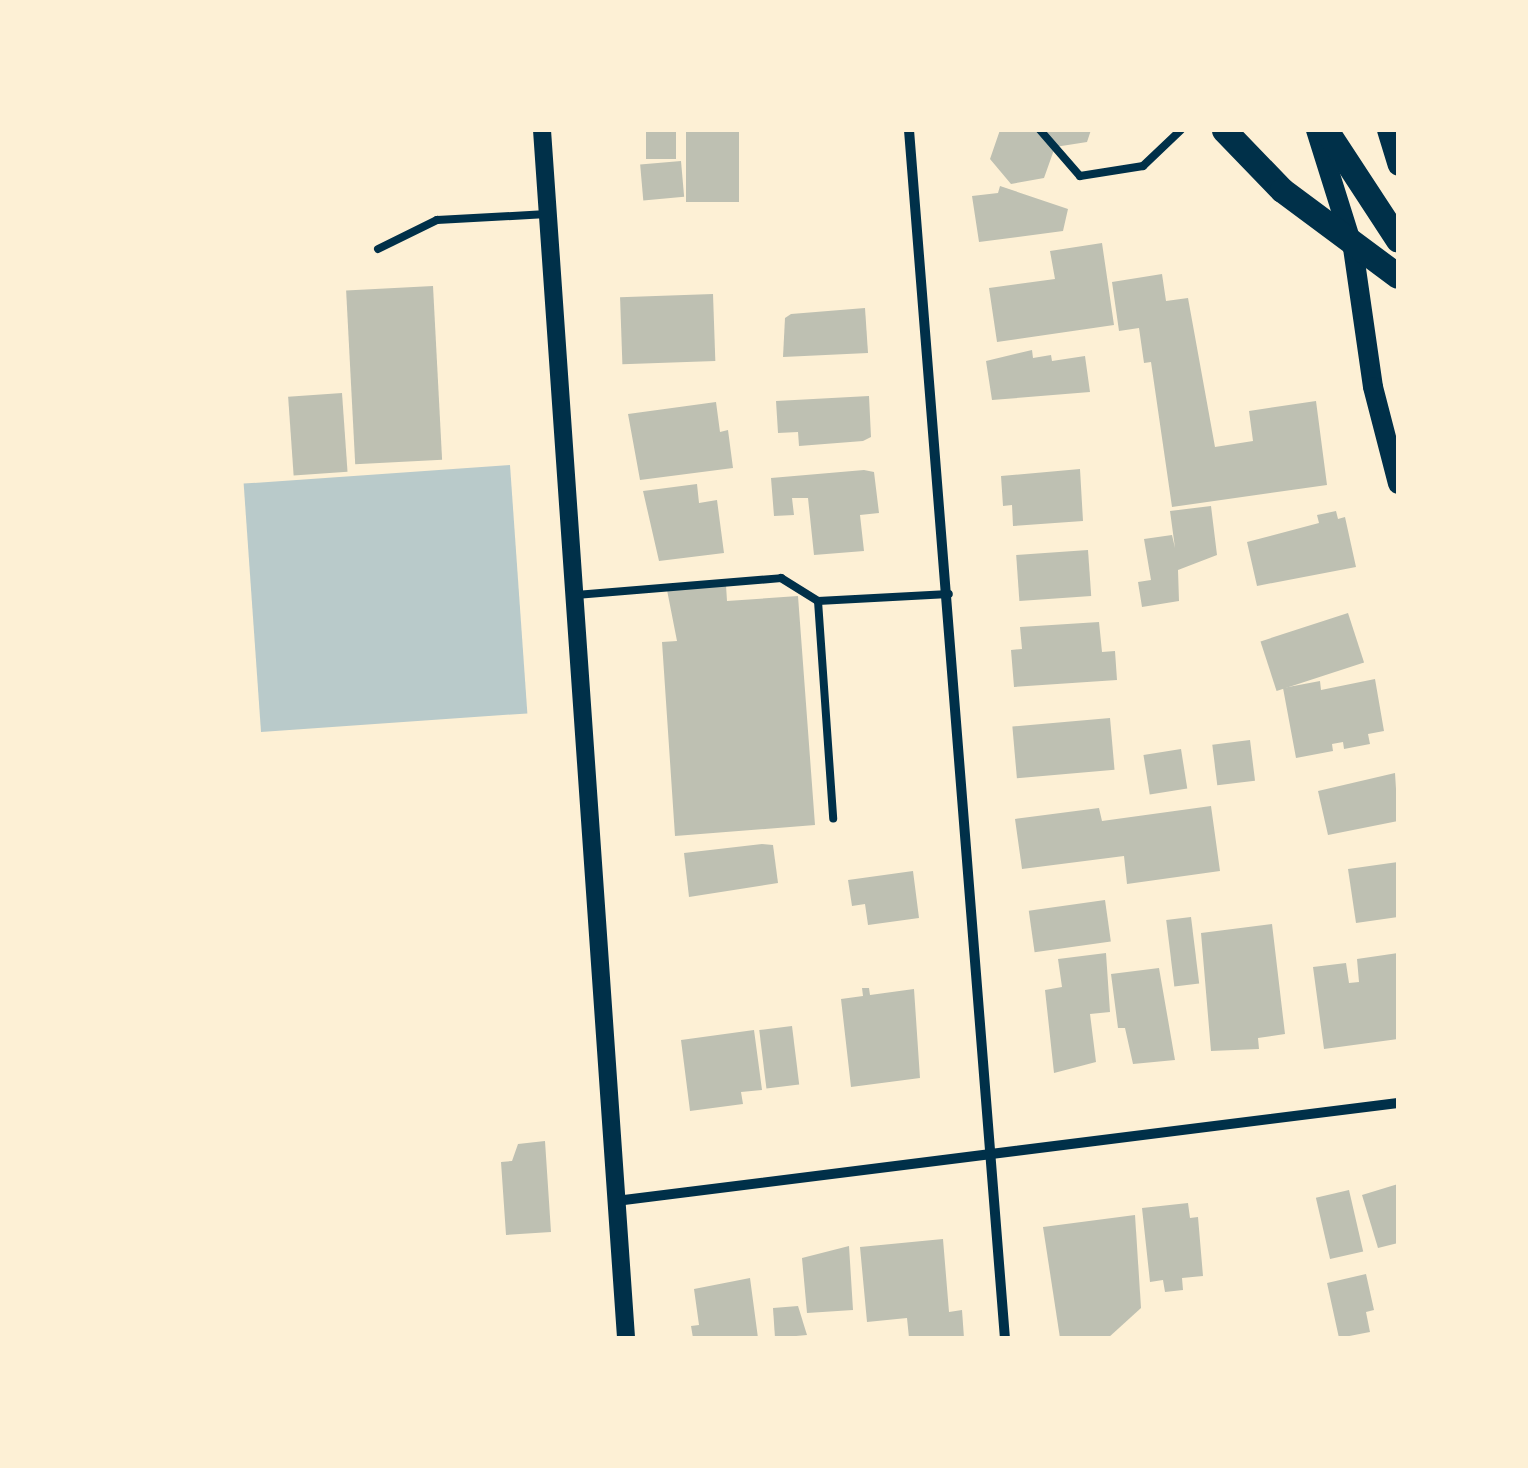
<!DOCTYPE html>
<style>
body{margin:0}
#map{position:relative;width:1528px;height:1468px;overflow:hidden;background:#fdf0d5;font-family:Helvetica,sans-serif}
div>[style]{position:absolute}
.green>*{inset:0;background:#b9caca;transform-origin:0 0}
.building>*{inset:0;background:#bec0b2;transform-origin:0 0}
.service>*{height:8px;margin:-4px;padding:0 4px;transform-origin:4px;border-radius:4px;background:#003049}
.minor>*{height:10px;margin:-5px;padding:0 5px;transform-origin:5px;border-radius:5px;background:#003049}
.tertiary>*{height:18px;margin:-9px;padding:0 9px;transform-origin:9px;border-radius:9px;background:#003049}
.secondary>*{height:20px;margin:-10px;padding:0 10px;transform-origin:10px;border-radius:10px;background:#003049}
.primary>*{height:25px;margin:-12.5px;padding:0 12.5px;transform-origin:12.5px;border-radius:12.5px;background:#003049}
span{translate:-50% -50%;white-space:nowrap;text-align:center;line-height:1.15;-webkit-text-stroke:8px #fdf0d5;paint-order:stroke}
.frame{position:absolute;inset:0;border:132px solid #fdf0d5;pointer-events:none}
</style>
<div id="map">
<div class="green">
<i style="left:510px;top:465px;width:249px;height:267px;rotate:86deg"></i>
</div>
<div class="building">
<i style="left:646px;top:130px;width:30px;height:29px"></i>
<i style="left:686px;top:130px;width:53px;height:72px"></i>
<i style="clip-path:polygon(1000px 130px,1091px 130px,1087px 142px,1055px 147px,1044px 178px,1011px 184px,990px 159px)"></i>
<i style="left:681px;top:161px;width:36px;height:41px;rotate:85deg"></i>
<i style="clip-path:polygon(1000px 186px,1068px 209px,1063px 231px,979px 242px,972px 196px,998px 193px)"></i>
<i style="clip-path:polygon(1102px 243px,1114px 325px,997px 342px,989px 288px,1055px 279px,1050px 251px)"></i>
<i style="clip-path:polygon(1162px 274px,1166px 301px,1188px 298px,1215px 447px,1253px 441px,1249px 411px,1316px 401px,1327px 485px,1172px 507px,1151px 362px,1144px 363px,1139px 328px,1119px 331px,1112px 282px)"></i>
<i style="left:433px;top:286px;width:174px;height:87px;rotate:87deg"></i>
<i style="left:713px;top:294px;width:67px;height:93px;rotate:88deg"></i>
<i style="clip-path:polygon(865px 308px,868px 353px,783px 357px,785px 318px,791px 314px)"></i>
<i style="clip-path:polygon(1032px 350px,1033px 358px,1051px 355px,1052px 361px,1085px 356px,1090px 392px,992px 400px,986px 361px)"></i>
<i style="left:342px;top:393px;width:79px;height:54px;rotate:86deg"></i>
<i style="clip-path:polygon(869px 396px,871px 437px,863px 441px,799px 446px,798px 432px,778px 433px,776px 401px)"></i>
<i style="clip-path:polygon(716px 402px,720px 432px,728px 430px,733px 468px,640px 480px,628px 414px)"></i>
<i style="clip-path:polygon(1080px 469px,1083px 521px,1013px 526px,1012px 505px,1003px 506px,1001px 476px)"></i>
<i style="clip-path:polygon(864px 470px,874px 472px,879px 513px,860px 515px,864px 551px,814px 555px,808px 498px,792px 498px,794px 515px,774px 516px,771px 478px)"></i>
<i style="clip-path:polygon(697px 484px,699px 503px,717px 500px,724px 553px,659px 561px,643px 491px)"></i>
<i style="clip-path:polygon(1211px 506px,1217px 555px,1178px 570px,1179px 601px,1142px 607px,1138px 582px,1151px 580px,1144px 539px,1172px 535px,1175px 548px,1170px 511px)"></i>
<i style="clip-path:polygon(1336px 511px,1338px 519px,1345px 517px,1356px 567px,1257px 586px,1247px 542px,1319px 523px,1317px 515px)"></i>
<i style="left:1088px;top:550px;width:46px;height:72px;rotate:86deg"></i>
<i style="clip-path:polygon(726px 585px,727px 601px,798px 596px,815px 825px,675px 836px,662px 642px,677px 641px,667px 590px)"></i>
<i style="left:1348px;top:613px;width:52px;height:92px;rotate:72deg"></i>
<i style="clip-path:polygon(1099px 622px,1102px 652px,1115px 651px,1117px 680px,1014px 687px,1011px 650px,1022px 649px,1020px 627px)"></i>
<i style="clip-path:polygon(1375px 679px,1384px 731px,1368px 734px,1370px 744px,1344px 749px,1343px 742px,1332px 744px,1333px 751px,1296px 758px,1283px 688px,1320px 681px,1321px 690px)"></i>
<i style="left:1110px;top:718px;width:52px;height:98px;rotate:85deg"></i>
<i style="left:1250px;top:740px;width:41px;height:38px;rotate:83deg"></i>
<i style="left:1181px;top:749px;width:40px;height:38px;rotate:81deg"></i>
<i style="clip-path:polygon(1395px 773px,1398px 821px,1328px 835px,1318px 791px)"></i>
<i style="clip-path:polygon(1211px 806px,1220px 871px,1127px 884px,1124px 856px,1022px 869px,1015px 819px,1099px 808px,1102px 821px)"></i>
<i style="clip-path:polygon(762px 844px,773px 845px,778px 883px,689px 897px,684px 853px)"></i>
<i style="clip-path:polygon(1398px 862px,1398px 917px,1356px 923px,1348px 869px)"></i>
<i style="clip-path:polygon(913px 871px,919px 918px,868px 925px,865px 904px,852px 906px,848px 880px)"></i>
<i style="left:1105px;top:900px;width:42px;height:77px;rotate:82deg"></i>
<i style="left:1191px;top:917px;width:67px;height:25px;rotate:83deg"></i>
<i style="clip-path:polygon(1272px 924px,1285px 1034px,1258px 1038px,1259px 1049px,1211px 1051px,1201px 933px)"></i>
<i style="clip-path:polygon(1106px 953px,1110px 1012px,1090px 1014px,1096px 1062px,1054px 1073px,1045px 990px,1062px 987px,1058px 959px)"></i>
<i style="clip-path:polygon(1398px 953px,1398px 1039px,1324px 1049px,1313px 967px,1346px 963px,1349px 983px,1359px 982px,1357px 959px)"></i>
<i style="clip-path:polygon(1159px 968px,1175px 1060px,1133px 1064px,1125px 1028px,1118px 1028px,1111px 974px)"></i>
<i style="clip-path:polygon(862px 988px,869px 988px,870px 995px,914px 989px,920px 1078px,851px 1087px,841px 999px,863px 996px)"></i>
<i style="left:792px;top:1026px;width:59px;height:33px;rotate:83deg"></i>
<i style="clip-path:polygon(754px 1030px,762px 1090px,741px 1092px,743px 1104px,690px 1111px,681px 1040px)"></i>
<i style="clip-path:polygon(545px 1141px,551px 1232px,506px 1235px,501px 1162px,512px 1161px,518px 1144px)"></i>
<i style="clip-path:polygon(1398px 1184px,1398px 1243px,1378px 1248px,1362px 1195px)"></i>
<i style="left:1349px;top:1190px;width:63px;height:34px;rotate:77deg"></i>
<i style="clip-path:polygon(1188px 1203px,1190px 1218px,1198px 1217px,1203px 1276px,1182px 1278px,1183px 1290px,1165px 1292px,1163px 1280px,1150px 1282px,1142px 1208px)"></i>
<i style="clip-path:polygon(1135px 1215px,1141px 1308px,1108px 1338px,1060px 1338px,1043px 1227px)"></i>
<i style="clip-path:polygon(943px 1239px,949px 1312px,962px 1310px,964px 1338px,909px 1338px,907px 1318px,867px 1322px,860px 1247px)"></i>
<i style="clip-path:polygon(849px 1246px,853px 1310px,807px 1313px,802px 1258px)"></i>
<i style="clip-path:polygon(1366px 1274px,1374px 1310px,1366px 1312px,1370px 1332px,1339px 1338px,1327px 1283px)"></i>
<i style="clip-path:polygon(750px 1278px,758px 1338px,693px 1338px,691px 1326px,699px 1325px,694px 1289px)"></i>
<i style="clip-path:polygon(798px 1306px,807px 1335px,775px 1338px,773px 1308px)"></i>
</div>
<div class="service">
<i style="left:1040px;top:130px;width:61px;rotate:49deg"></i>
<i style="left:1080px;top:176px;width:64px;rotate:-9deg"></i>
<i style="left:1143px;top:166px;width:52px;rotate:-43.5deg"></i>
<i style="left:378px;top:249px;width:66px;rotate:-26.2deg"></i>
<i style="left:437px;top:220px;width:110px;rotate:-3.1deg"></i>
<i style="left:576px;top:595px;width:206px;rotate:-4.7deg"></i>
<i style="left:781px;top:578px;width:44px;rotate:31.9deg"></i>
<i style="left:818px;top:601px;width:131px;rotate:-3.1deg"></i>
<i style="left:818px;top:601px;width:218px;rotate:86deg"></i>
</div>
<div class="minor">
<i style="left:909px;top:130px;width:1212px;rotate:85.46deg"></i>
<i style="left:616px;top:1201px;width:788px;rotate:-7.14deg"></i>
</div>
<div class="tertiary">
<i style="left:542px;top:130px;width:1211px;rotate:86.02deg"></i>
</div>
<div class="secondary">
<i style="left:1316px;top:130px;width:124px;rotate:72.6deg"></i>
<i style="left:1353px;top:248px;width:140px;rotate:81.8deg"></i>
<i style="left:1373px;top:387px;width:100px;rotate:75.5deg"></i>
<i style="left:1387px;top:130px;width:37px;rotate:73deg"></i>
</div>
<div class="primary">
<i style="left:1224px;top:130px;width:83px;rotate:46deg"></i>
<i style="left:1282px;top:190px;width:144px;rotate:36.6deg"></i>
<i style="left:1326px;top:130px;width:131px;rotate:56.8deg"></i>
</div>
<div class="frame"></div>
</div>
